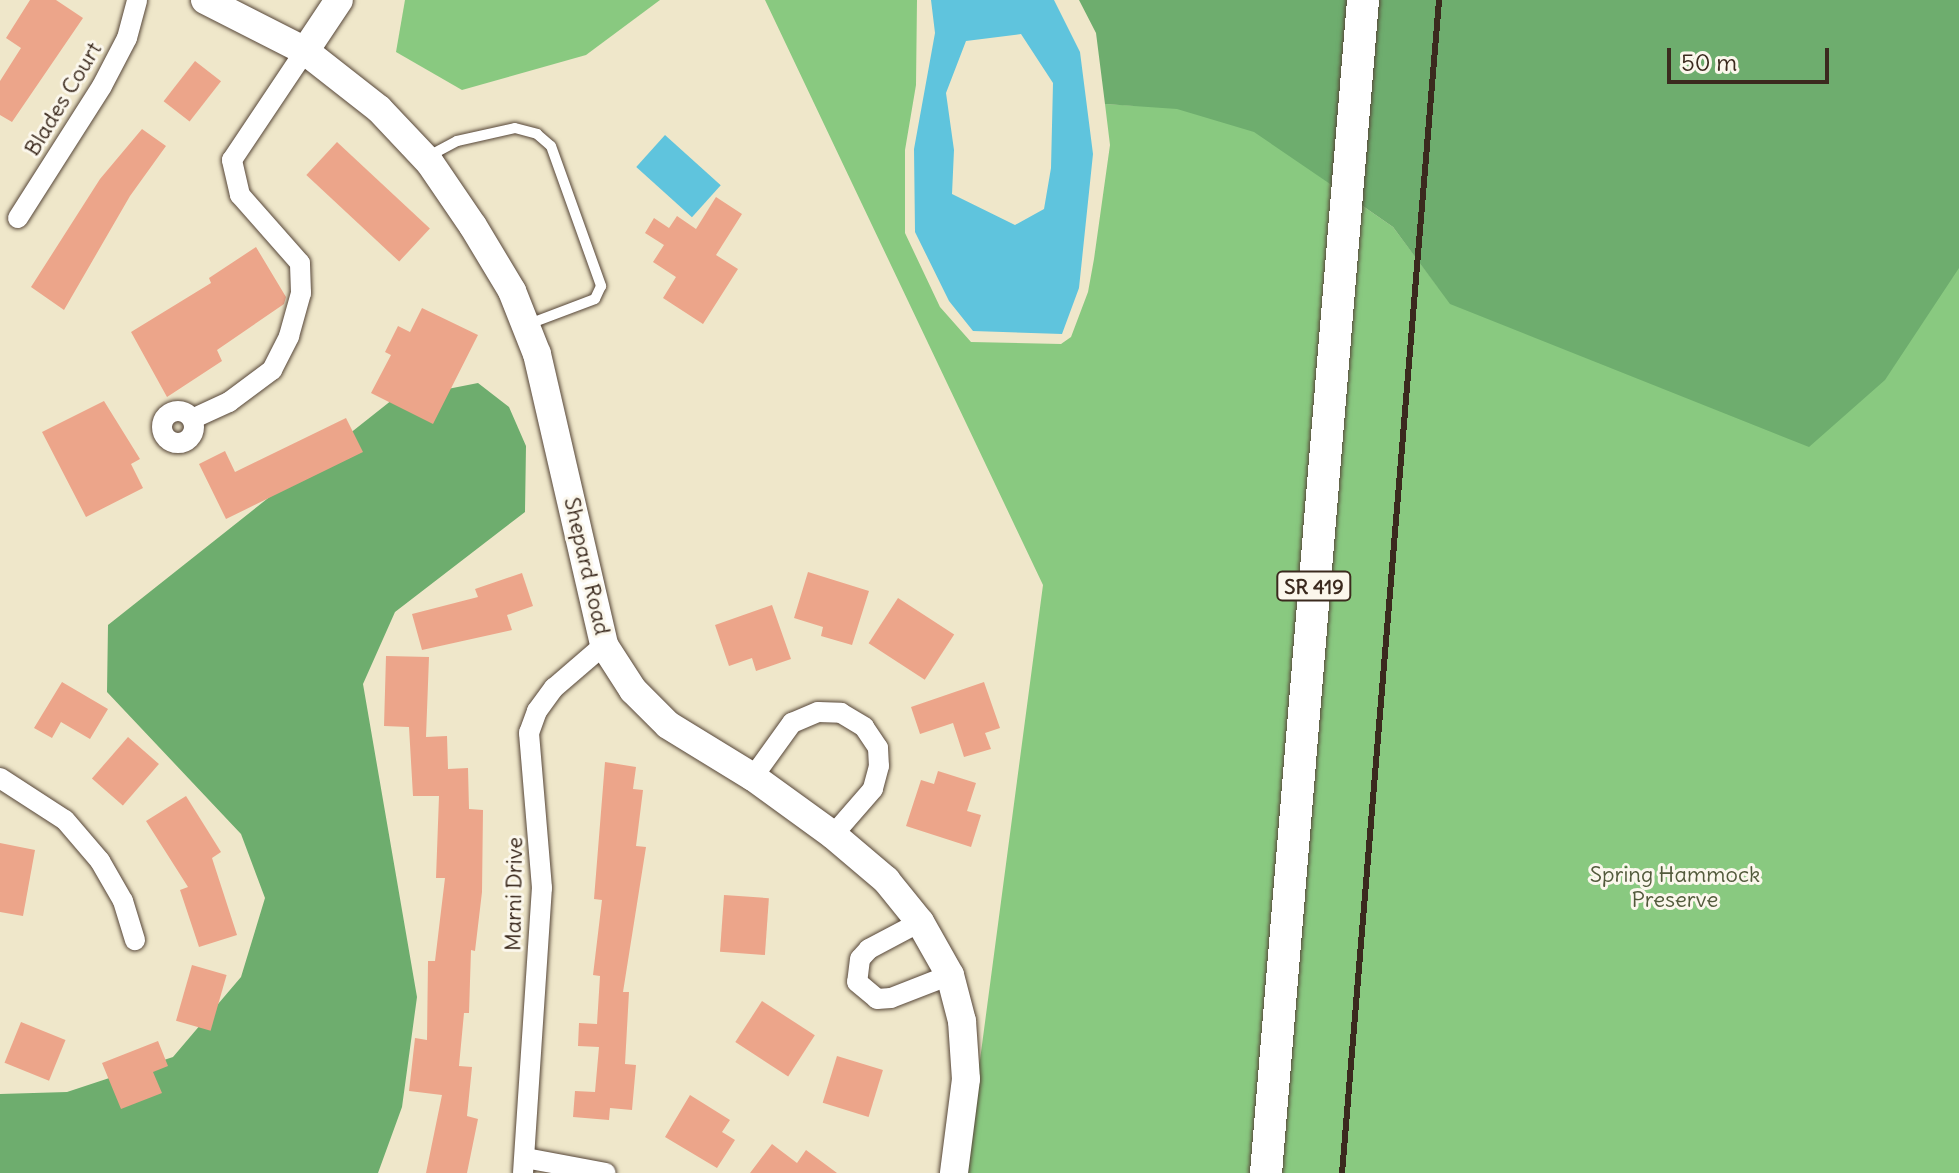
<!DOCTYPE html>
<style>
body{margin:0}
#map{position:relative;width:1959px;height:1173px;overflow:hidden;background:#efe7ca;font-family:Delius,sans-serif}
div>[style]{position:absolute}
.green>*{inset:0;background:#89c980}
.forest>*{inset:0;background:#6ead6e}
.water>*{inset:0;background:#5fc4dd;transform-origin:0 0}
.building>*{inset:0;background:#eca58a;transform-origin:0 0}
.roads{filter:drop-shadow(0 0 2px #564638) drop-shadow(0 0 2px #564638)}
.lane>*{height:10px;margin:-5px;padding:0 5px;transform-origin:5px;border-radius:5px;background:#fff}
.street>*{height:20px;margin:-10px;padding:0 10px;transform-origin:10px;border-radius:10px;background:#fff}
.street>.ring{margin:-10px;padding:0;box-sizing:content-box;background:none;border:20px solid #fff;border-radius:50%}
.secondary>*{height:28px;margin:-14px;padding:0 14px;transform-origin:14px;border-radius:14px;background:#fff}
.primary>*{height:32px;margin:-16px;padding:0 16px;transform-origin:16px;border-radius:16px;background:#fff}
.rail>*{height:6px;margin:-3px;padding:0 3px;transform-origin:3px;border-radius:3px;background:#3b2a1e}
span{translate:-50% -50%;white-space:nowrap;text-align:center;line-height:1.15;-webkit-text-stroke:6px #fbf7ec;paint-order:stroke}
.shield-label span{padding:2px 6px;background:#fbf7ec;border:2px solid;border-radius:6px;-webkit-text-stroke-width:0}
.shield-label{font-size:20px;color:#3b2a1e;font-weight:700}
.street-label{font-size:22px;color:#3b2a1e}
.park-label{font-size:22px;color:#525a3b}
.scale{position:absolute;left:1667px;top:48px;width:162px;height:36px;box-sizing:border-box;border:4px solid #3b2a1e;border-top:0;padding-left:10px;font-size:24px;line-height:28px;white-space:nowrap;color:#3b2a1e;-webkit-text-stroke:6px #fbf7ec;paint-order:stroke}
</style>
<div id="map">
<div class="green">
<i style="clip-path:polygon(405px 0,660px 0,586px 55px,462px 90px,396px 52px)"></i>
<i style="clip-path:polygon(765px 0,917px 0,916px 85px,905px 150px,905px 233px,940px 307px,971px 342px,1061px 344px,1071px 337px,1088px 292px,1094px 259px,1110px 145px,1105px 104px,1140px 106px,1139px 0,1336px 188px,1255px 1173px,965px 1173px,1043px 585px)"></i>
<i style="clip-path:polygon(1959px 0,1959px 1173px,1277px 1173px,1357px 202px,1393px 227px,1438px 287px)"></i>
</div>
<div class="forest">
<i style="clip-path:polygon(1079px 0,1352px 0,1336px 188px,1254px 132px,1177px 109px,1105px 104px,1096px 33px)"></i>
<i style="clip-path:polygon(1374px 0,1959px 0,1959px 268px,1885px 380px,1809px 447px,1450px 304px,1393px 227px,1357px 202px)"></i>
<i style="clip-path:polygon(478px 383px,509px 407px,526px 446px,525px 512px,395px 612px,363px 684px,417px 997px,402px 1107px,378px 1173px,0 1173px,0 1094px,67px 1092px,173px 1057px,241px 977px,265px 898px,241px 834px,107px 692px,108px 625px,392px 400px)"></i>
</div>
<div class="water">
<i style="clip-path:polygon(evenodd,931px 0,1054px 0,1080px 52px,1093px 154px,1079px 288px,1062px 334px,973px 331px,949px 301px,915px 232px,914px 149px,935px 33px,931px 0,1021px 34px,1053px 83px,1051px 168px,1044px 209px,1015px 225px,952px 194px,954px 150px,946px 93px,966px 41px,1021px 34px)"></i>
<i style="left:665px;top:135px;width:75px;height:43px;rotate:42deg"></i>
</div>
<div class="building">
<i style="clip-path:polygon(30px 0,56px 0,83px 18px,12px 122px,0 115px,0 81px,21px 48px,6px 38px)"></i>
<i style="left:195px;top:61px;width:33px;height:51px;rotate:38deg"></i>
<i style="clip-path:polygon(142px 129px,166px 146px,130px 196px,64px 310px,31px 287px,100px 179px)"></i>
<i style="left:337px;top:142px;width:127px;height:45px;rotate:43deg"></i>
<i style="clip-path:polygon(716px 197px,742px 214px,716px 255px,738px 269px,703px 324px,663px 298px,676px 277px,653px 262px,664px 245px,645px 233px,654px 218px,669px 228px,677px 216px,696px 229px)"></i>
<i style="clip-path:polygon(256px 247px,286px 297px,284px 304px,217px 350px,222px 361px,167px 397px,131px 332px,211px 283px,209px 278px)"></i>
<i style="clip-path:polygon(422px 308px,478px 335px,433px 424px,371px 393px,391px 355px,385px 352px,398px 326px,410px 332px)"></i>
<i style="clip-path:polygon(104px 401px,140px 459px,131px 464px,143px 488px,86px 517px,42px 432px)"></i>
<i style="clip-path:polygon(346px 418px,363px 452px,226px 519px,199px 464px,225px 451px,235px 472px)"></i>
<i style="clip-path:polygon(808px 572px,869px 591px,852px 645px,821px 636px,823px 627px,794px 618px)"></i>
<i style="clip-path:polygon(522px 573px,533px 606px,507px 615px,512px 630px,422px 650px,412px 614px,478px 597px,475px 589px)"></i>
<i style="left:898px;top:598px;width:67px;height:54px;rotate:33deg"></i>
<i style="clip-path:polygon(772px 605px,791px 659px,756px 671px,752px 658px,729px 666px,715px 625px)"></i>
<i style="clip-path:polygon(386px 656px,429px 657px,426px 737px,447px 736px,448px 769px,468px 768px,469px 809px,483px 810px,482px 892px,475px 951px,471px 950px,469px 1013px,464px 1013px,459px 1066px,472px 1067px,467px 1116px,478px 1119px,467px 1173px,426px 1173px,442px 1095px,409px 1091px,415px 1038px,427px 1040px,428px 961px,435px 961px,445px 878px,436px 878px,439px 796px,413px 796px,409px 727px,384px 726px)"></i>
<i style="clip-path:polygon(62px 682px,108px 709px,90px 739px,61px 722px,52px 738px,34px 728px)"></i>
<i style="clip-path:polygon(984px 682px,1000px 728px,985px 733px,991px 749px,964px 757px,953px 723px,920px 734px,911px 707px)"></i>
<i style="left:128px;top:737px;width:41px;height:55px;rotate:41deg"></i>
<i style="clip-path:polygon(605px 762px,636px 767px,633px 789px,643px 790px,636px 846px,646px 847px,623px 992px,629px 992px,625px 1064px,636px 1065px,632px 1110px,610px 1108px,609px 1120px,573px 1117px,575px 1091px,595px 1092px,599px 1047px,578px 1046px,579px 1023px,597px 1024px,600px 976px,593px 975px,602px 900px,594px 899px)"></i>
<i style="clip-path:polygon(938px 771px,976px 783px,967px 811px,981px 815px,971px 847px,906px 826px,921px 780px,934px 784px)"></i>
<i style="clip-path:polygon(186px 796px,221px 852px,212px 858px,237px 935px,199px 947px,180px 890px,188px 887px,146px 821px)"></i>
<i style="clip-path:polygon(0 843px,35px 850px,23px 916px,0 912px)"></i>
<i style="left:724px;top:895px;width:45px;height:57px;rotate:4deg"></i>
<i style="left:192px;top:965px;width:36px;height:58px;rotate:16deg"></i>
<i style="left:762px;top:1001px;width:63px;height:49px;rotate:33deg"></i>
<i style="left:21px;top:1022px;width:48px;height:44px;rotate:22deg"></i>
<i style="clip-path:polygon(158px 1041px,168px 1066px,153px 1072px,162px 1093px,121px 1109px,102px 1063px)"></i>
<i style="left:837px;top:1056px;width:48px;height:49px;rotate:17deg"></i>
<i style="clip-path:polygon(690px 1095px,730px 1120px,722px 1132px,735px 1140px,717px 1168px,665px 1137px)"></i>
<i style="clip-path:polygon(772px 1144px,797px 1163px,806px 1150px,837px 1173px,750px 1173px)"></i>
</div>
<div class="roads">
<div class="lane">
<i style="left:427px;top:157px;width:34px;rotate:-28deg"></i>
<i style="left:457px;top:141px;width:59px;rotate:-12.6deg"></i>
<i style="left:515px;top:128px;width:23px;rotate:15deg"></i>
<i style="left:537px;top:134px;width:18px;rotate:41deg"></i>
<i style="left:551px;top:146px;width:149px;rotate:70.3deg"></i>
<i style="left:601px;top:286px;width:14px;rotate:115deg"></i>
<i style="left:595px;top:299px;width:71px;rotate:159.3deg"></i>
</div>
<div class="street">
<i style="left:18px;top:218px;width:156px;rotate:-57.5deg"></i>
<i style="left:102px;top:86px;width:54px;rotate:-62.5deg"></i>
<i style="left:127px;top:38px;width:39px;rotate:-75deg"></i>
<i class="ring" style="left:162px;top:411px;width:12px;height:12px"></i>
<i style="left:192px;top:419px;width:41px;rotate:-24.7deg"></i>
<i style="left:229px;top:402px;width:54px;rotate:-36.7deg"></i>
<i style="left:272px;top:370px;width:38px;rotate:-63deg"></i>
<i style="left:289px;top:336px;width:45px;rotate:-74.4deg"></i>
<i style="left:301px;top:293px;width:30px;rotate:-92deg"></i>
<i style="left:300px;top:263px;width:91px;rotate:-131.4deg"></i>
<i style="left:240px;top:195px;width:36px;rotate:-103deg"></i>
<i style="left:232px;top:160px;width:131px;rotate:-56.2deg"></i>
<i style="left:753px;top:777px;width:67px;rotate:-54.2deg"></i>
<i style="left:792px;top:723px;width:28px;rotate:-23deg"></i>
<i style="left:818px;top:712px;width:23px;rotate:2deg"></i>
<i style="left:841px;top:713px;width:27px;rotate:31deg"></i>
<i style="left:864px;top:727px;width:25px;rotate:56deg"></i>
<i style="left:878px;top:748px;width:18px;rotate:87deg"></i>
<i style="left:879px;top:766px;width:24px;rotate:105deg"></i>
<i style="left:873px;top:789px;width:61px;rotate:131deg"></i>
<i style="left:0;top:778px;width:77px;rotate:32.9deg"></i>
<i style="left:65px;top:820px;width:54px;rotate:49.5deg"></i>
<i style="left:100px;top:861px;width:46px;rotate:60.1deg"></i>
<i style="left:123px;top:901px;width:41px;rotate:72.9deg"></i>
<i style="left:920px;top:922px;width:58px;rotate:152.1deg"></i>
<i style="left:869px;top:949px;width:13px;rotate:132deg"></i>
<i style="left:860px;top:959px;width:23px;rotate:97deg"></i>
<i style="left:857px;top:982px;width:26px;rotate:40deg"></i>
<i style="left:877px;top:999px;width:14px;rotate:-4deg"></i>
<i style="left:891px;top:998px;width:63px;rotate:-21.3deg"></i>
<i style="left:525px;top:1158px;width:82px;rotate:10.5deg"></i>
<i style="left:523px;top:1173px;width:286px;rotate:-86.2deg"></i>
<i style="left:542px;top:888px;width:156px;rotate:-94.8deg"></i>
<i style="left:529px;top:733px;width:23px;rotate:-70deg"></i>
<i style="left:537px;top:711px;width:29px;rotate:-54deg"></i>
<i style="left:554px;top:688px;width:66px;rotate:-40.7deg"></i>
</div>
<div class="secondary">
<i style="left:205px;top:0;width:112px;rotate:27deg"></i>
<i style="left:305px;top:51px;width:94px;rotate:38.1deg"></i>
<i style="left:379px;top:109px;width:74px;rotate:46.6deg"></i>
<i style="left:430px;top:163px;width:76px;rotate:55.7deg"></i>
<i style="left:473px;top:226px;width:76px;rotate:59deg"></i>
<i style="left:512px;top:291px;width:68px;rotate:68.4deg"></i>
<i style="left:537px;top:354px;width:299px;rotate:77deg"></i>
<i style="left:604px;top:645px;width:54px;rotate:57.2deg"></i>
<i style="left:633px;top:690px;width:49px;rotate:45deg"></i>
<i style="left:668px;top:725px;width:100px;rotate:31.5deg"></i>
<i style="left:753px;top:777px;width:99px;rotate:35.9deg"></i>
<i style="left:833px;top:835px;width:70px;rotate:40.3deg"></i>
<i style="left:886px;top:880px;width:54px;rotate:51deg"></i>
<i style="left:920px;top:922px;width:61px;rotate:60.5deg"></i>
<i style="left:950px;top:975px;width:48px;rotate:75.4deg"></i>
<i style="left:962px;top:1021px;width:58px;rotate:86.1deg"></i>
<i style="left:966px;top:1079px;width:95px;rotate:97.3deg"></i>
<i style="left:305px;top:51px;width:61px;rotate:-56.3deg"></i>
</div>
<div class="primary">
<i style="left:1266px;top:1173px;width:1177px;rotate:-85.27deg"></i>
</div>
</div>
<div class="rail">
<i style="left:1342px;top:1173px;width:1177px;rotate:-85.27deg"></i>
</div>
<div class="shield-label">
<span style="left:1314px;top:586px">SR 419</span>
</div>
<div class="street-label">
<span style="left:63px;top:99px;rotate:-59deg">Blades Court</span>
<span style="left:587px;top:566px;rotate:77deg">Shepard Road</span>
<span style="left:514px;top:894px;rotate:-89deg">Marni Drive</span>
</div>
<div class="park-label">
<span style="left:1675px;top:887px">Spring Hammock<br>Preserve</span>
</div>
<div class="scale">50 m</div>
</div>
